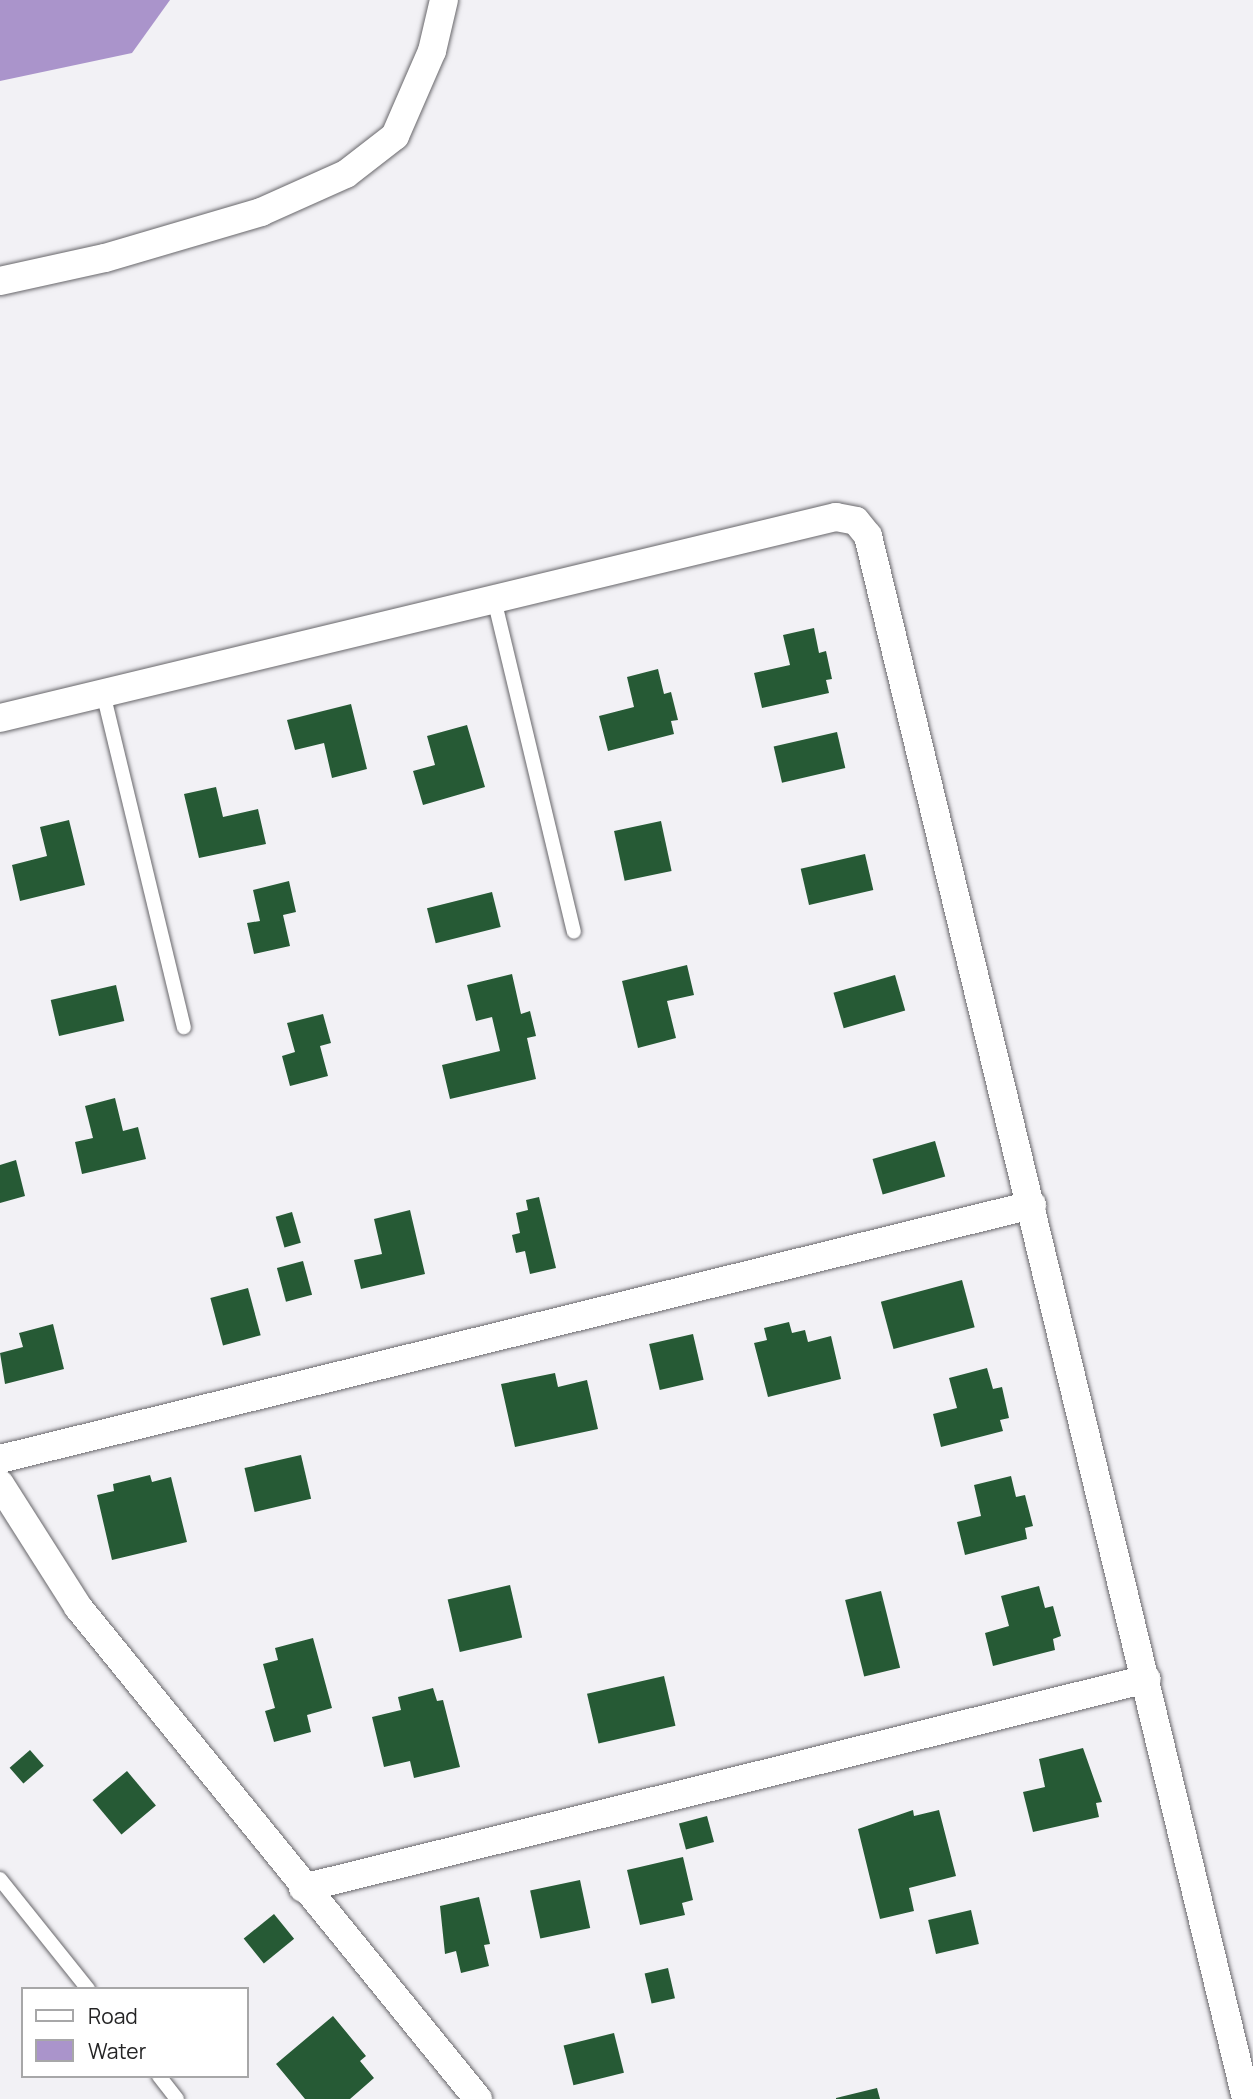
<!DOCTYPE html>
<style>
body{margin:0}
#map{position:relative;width:1253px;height:2099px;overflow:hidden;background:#f2f1f5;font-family:Manrope,sans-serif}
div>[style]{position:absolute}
.water>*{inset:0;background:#aa94cb}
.building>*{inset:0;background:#265a35;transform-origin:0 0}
.roads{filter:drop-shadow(0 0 2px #68676b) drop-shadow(0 0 2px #68676b)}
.service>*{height:14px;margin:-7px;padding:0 7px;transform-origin:7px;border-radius:7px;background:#fff}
.minor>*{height:28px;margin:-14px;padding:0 14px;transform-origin:14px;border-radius:14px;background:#fff}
span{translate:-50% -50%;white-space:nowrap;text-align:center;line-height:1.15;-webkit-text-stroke:7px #fff;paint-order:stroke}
.legend{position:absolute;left:21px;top:1987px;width:228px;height:91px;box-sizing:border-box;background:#fff;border:2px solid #a7a7a8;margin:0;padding:9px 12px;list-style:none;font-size:21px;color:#242425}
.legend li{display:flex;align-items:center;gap:14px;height:35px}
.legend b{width:35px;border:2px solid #a7a7a8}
</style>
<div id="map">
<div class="water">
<i style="clip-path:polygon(0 0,170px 0,132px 53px,0 81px)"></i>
</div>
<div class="building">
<i style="clip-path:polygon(814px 628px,819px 653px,826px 651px,832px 679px,826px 680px,829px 693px,762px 708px,754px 673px,790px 665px,783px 635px)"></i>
<i style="clip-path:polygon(658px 669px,664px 694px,671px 692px,678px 720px,671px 721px,674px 734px,608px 751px,599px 716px,634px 707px,627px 677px)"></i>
<i style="clip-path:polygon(351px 704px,367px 769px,332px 778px,324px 743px,295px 750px,287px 720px)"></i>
<i style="clip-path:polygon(467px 725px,485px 787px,423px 805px,413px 771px,435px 765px,427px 736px)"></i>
<i style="left:837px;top:732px;width:37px;height:65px;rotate:77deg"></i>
<i style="clip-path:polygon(216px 787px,223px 817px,258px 809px,266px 844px,199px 858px,184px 794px)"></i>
<i style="clip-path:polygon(69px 820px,85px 885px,20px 901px,12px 865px,47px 856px,40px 827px)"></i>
<i style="left:661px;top:821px;width:51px;height:48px;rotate:78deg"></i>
<i style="left:865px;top:854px;width:37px;height:66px;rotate:77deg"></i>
<i style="clip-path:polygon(289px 881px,296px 912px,283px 915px,290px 946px,254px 954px,247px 923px,260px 921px,253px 890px)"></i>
<i style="left:492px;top:892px;width:36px;height:67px;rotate:76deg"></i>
<i style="clip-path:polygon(687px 965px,694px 995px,667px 1001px,676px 1038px,638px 1048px,622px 981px)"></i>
<i style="clip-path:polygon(512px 974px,521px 1014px,530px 1011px,536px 1036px,527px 1038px,536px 1079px,450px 1099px,442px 1065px,500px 1051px,492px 1017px,476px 1021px,467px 985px)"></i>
<i style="left:895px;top:975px;width:37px;height:64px;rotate:74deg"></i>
<i style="left:116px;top:985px;width:37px;height:67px;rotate:77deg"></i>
<i style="clip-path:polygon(323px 1014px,331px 1043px,320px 1046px,328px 1076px,290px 1086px,282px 1056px,295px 1052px,287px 1023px)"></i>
<i style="clip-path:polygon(115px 1098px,123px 1131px,138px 1127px,146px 1159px,82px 1174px,75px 1142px,93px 1138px,85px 1106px)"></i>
<i style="left:935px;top:1141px;width:37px;height:65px;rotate:74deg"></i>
<i style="clip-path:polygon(16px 1160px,25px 1196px,0 1203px,0 1165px)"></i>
<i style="clip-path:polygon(539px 1197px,556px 1268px,530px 1274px,525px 1251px,516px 1253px,512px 1235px,520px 1233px,516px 1213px,528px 1210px,526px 1200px)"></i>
<i style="clip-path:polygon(410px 1210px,425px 1274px,361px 1289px,354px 1260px,382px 1254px,374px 1219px)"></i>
<i style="left:292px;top:1212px;width:32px;height:17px;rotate:74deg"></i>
<i style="left:303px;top:1261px;width:35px;height:27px;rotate:75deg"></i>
<i style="left:962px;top:1280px;width:49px;height:84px;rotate:75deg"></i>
<i style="left:248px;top:1288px;width:49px;height:39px;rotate:75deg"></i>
<i style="clip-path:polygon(789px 1322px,792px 1333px,805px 1330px,808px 1342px,831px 1336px,841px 1379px,768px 1397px,754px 1343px,767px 1340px,764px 1328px)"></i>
<i style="clip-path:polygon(53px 1324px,64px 1369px,5px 1384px,0 1353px,23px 1347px,19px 1333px)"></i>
<i style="left:693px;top:1334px;width:47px;height:45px;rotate:77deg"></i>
<i style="clip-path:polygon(987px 1368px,993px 1389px,1002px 1387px,1009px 1418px,1000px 1420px,1003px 1431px,941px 1447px,933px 1414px,957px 1408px,949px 1378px)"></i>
<i style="clip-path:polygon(555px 1373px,558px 1387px,587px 1380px,598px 1429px,515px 1447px,501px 1384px)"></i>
<i style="left:301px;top:1455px;width:45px;height:58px;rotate:77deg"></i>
<i style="clip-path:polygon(150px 1475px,152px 1482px,171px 1477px,187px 1542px,112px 1560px,97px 1495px,114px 1491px,113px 1484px)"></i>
<i style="clip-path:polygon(1011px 1476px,1016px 1497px,1025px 1495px,1033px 1526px,1025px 1528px,1027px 1539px,965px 1555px,957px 1522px,981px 1516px,974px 1485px)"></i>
<i style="left:510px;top:1585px;width:54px;height:64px;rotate:77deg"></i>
<i style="clip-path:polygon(1039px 1586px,1045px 1608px,1053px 1606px,1061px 1636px,1053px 1639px,1055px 1650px,993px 1666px,985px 1633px,1009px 1626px,1001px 1596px)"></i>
<i style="left:881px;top:1591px;width:79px;height:37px;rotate:76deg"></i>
<i style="clip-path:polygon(313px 1638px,332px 1708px,307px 1715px,311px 1732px,274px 1742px,265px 1711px,275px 1708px,263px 1664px,278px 1660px,275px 1648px)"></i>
<i style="left:664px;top:1676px;width:51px;height:79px;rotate:77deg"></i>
<i style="clip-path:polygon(433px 1688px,437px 1701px,443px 1700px,460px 1767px,414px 1778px,410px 1761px,384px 1767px,372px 1717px,401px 1710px,398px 1697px)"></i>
<i style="clip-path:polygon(1083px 1748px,1102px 1802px,1096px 1803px,1099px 1817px,1033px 1832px,1023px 1792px,1045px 1787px,1039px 1759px)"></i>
<i style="left:30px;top:1750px;width:21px;height:27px;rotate:49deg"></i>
<i style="left:127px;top:1771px;width:45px;height:45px;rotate:50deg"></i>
<i style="clip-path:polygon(913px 1810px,914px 1816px,939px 1810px,956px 1876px,909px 1888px,914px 1911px,880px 1919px,858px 1829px)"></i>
<i style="left:707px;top:1816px;width:27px;height:29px;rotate:75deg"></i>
<i style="clip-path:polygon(683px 1857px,693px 1900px,682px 1903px,685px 1915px,640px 1925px,627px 1870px)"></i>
<i style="left:580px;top:1880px;width:49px;height:51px;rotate:78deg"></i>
<i style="clip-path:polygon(479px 1897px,490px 1944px,484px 1945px,489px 1966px,461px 1973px,456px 1951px,445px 1954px,440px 1906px)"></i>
<i style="left:971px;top:1910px;width:35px;height:44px;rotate:77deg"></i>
<i style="left:274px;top:1914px;width:32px;height:39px;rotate:51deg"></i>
<i style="left:668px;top:1968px;width:31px;height:24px;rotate:77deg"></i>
<i style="clip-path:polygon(333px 2016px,366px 2056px,360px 2061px,374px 2078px,350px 2099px,305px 2099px,276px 2064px)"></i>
<i style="left:614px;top:2033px;width:41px;height:52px;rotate:76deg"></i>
<i style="clip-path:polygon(877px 2088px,880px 2099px,836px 2099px,836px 2098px)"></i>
</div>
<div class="roads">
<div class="service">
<i style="left:494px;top:599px;width:342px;rotate:76.5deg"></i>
<i style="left:103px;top:693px;width:344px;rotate:76.4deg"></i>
<i style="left:0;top:1879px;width:141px;rotate:51.3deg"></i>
<i style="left:159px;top:2076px;width:29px;rotate:52deg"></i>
</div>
<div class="minor">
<i style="left:0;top:281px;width:107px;rotate:-12.4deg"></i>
<i style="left:105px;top:258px;width:163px;rotate:-16.4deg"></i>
<i style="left:261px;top:212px;width:93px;rotate:-24.1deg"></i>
<i style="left:346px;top:174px;width:62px;rotate:-37.8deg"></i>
<i style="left:395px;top:136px;width:93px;rotate:-66.5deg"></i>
<i style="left:432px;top:51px;width:52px;rotate:-76.8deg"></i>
<i style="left:0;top:718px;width:860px;rotate:-13.52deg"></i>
<i style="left:836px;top:517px;width:20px;rotate:11deg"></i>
<i style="left:856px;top:521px;width:19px;rotate:51deg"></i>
<i style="left:868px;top:536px;width:1608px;rotate:76.4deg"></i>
<i style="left:0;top:1459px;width:1063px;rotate:-13.83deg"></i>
<i style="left:0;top:1484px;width:146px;rotate:57.6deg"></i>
<i style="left:78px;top:1607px;width:634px;rotate:50.89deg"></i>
<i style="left:303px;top:1888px;width:869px;rotate:-13.91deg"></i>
</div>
</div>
<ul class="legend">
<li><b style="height:9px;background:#fff"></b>Road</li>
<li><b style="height:19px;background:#aa94cb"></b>Water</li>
</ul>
</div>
